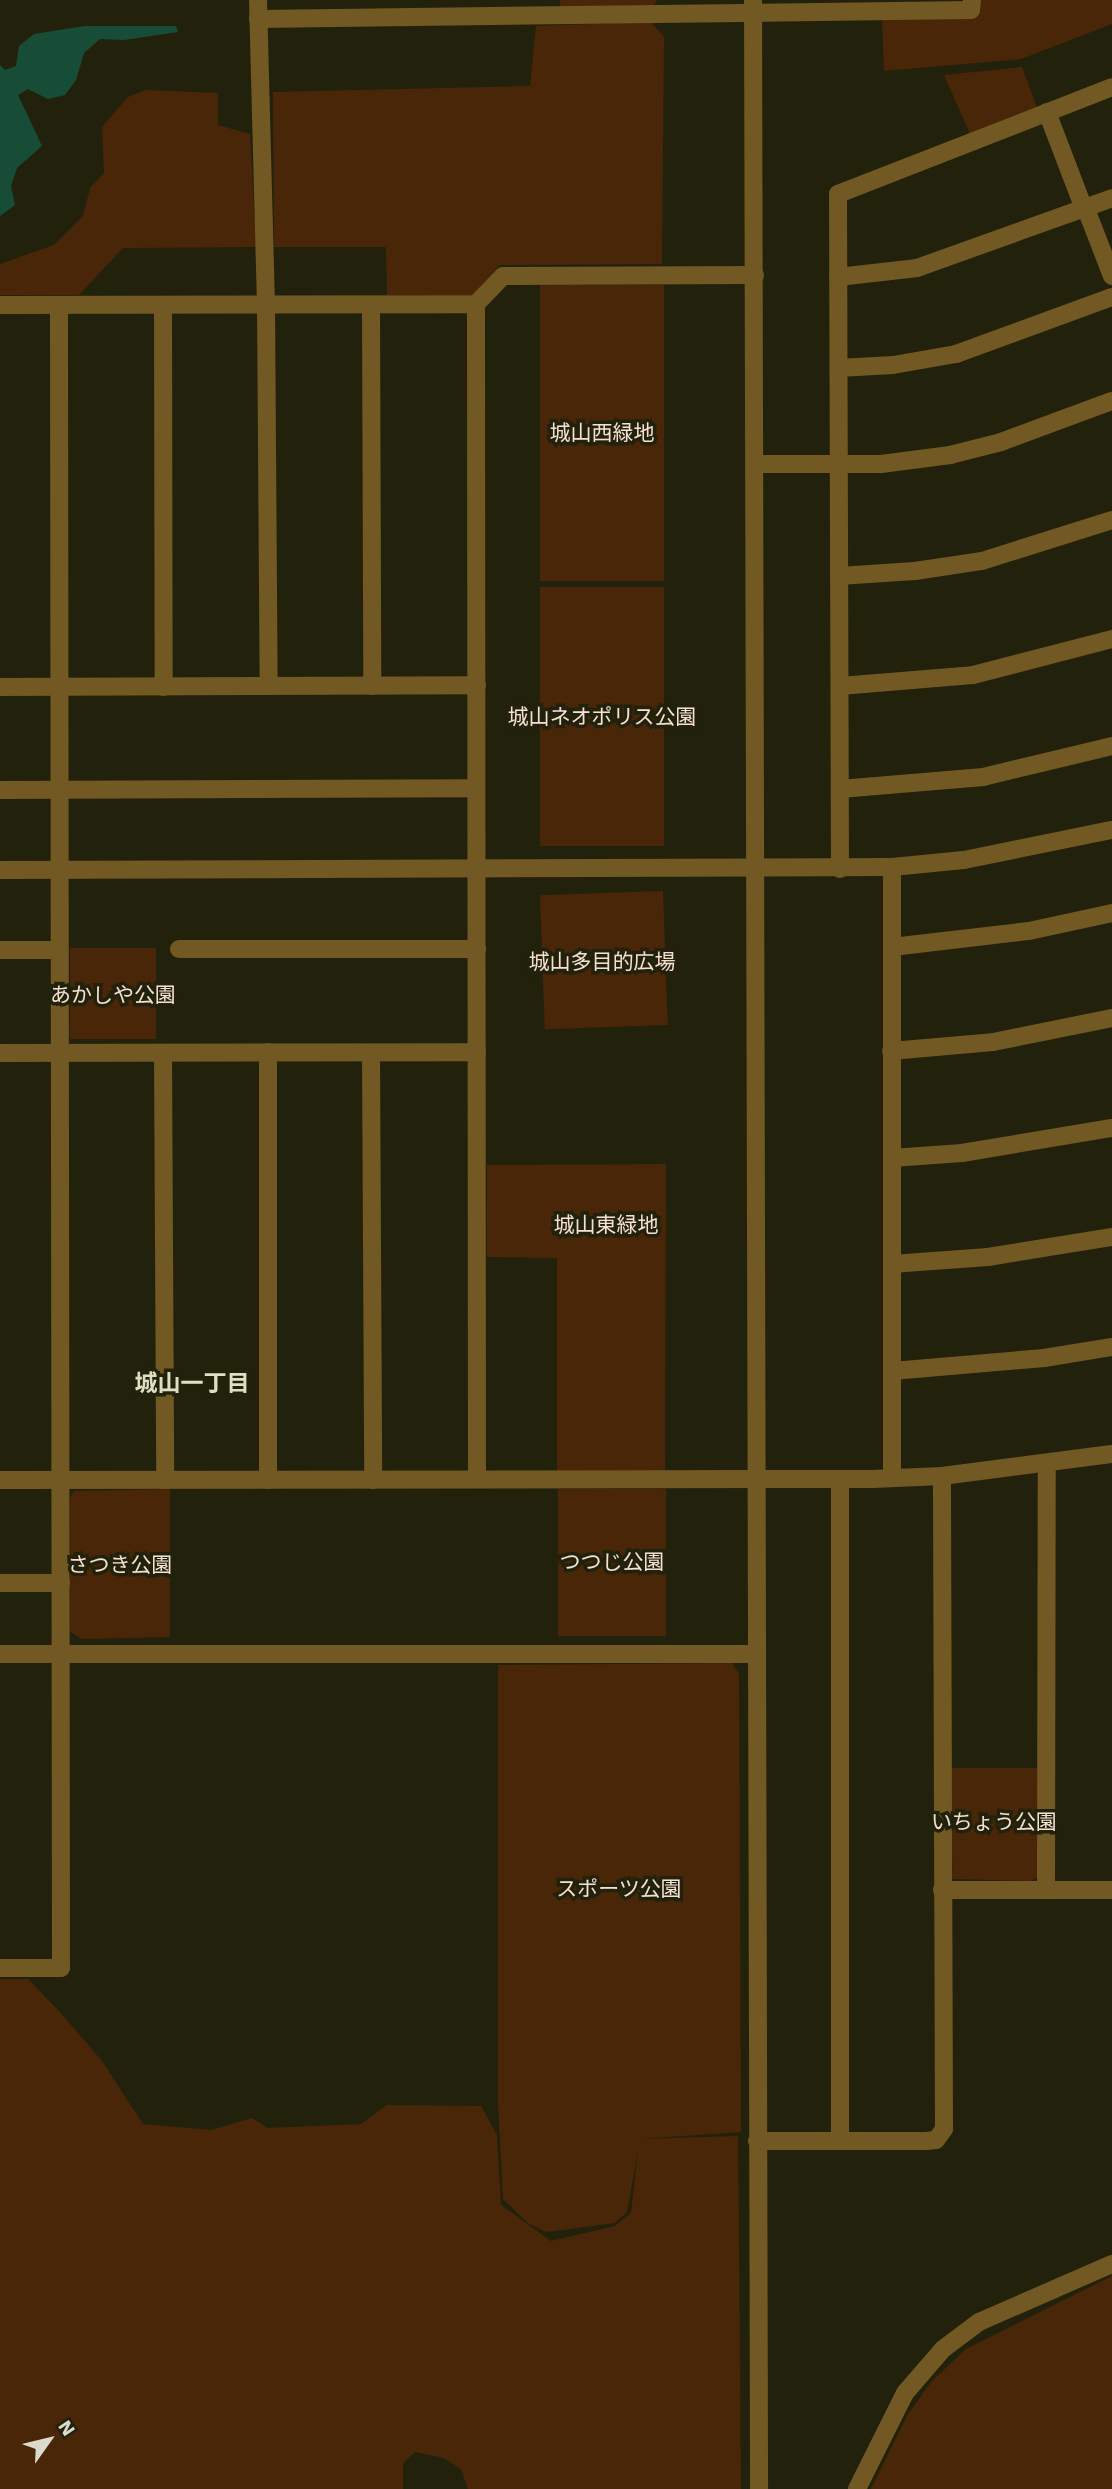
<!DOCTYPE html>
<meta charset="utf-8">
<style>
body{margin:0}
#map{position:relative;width:1112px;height:2489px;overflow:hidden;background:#22220c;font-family:"Work Sans","Noto Sans JP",sans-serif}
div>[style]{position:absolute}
.green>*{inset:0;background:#492607;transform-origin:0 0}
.water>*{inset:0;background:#174d36}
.minor>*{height:18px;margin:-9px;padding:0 9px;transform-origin:9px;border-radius:9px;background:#725822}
.tertiary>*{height:18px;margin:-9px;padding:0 9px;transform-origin:9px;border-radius:9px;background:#725822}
span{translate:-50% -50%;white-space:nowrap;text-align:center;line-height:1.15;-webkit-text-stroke:7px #22220c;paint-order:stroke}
.park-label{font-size:21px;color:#f5e0d2}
.neighbourhood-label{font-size:23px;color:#dddec2;font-weight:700}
.north{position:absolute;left:14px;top:2405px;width:70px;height:70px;-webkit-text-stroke:5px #22220c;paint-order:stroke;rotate:56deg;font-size:19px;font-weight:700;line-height:28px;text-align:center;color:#dadbcd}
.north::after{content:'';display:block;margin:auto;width:24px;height:32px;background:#dadbcd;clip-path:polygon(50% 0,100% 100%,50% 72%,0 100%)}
</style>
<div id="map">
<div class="green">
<i style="clip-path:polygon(560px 0,657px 0,653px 6px,560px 7px)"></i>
<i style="clip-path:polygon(981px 0,1112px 0,1112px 24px,1021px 59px,884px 71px,882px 20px,974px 18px)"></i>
<i style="clip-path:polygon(651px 22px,664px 37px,662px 264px,500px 265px,474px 295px,387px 295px,386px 247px,274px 247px,273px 92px,530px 86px,536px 26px)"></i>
<i style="clip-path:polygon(1022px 67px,1037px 107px,970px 134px,944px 75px)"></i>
<i style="clip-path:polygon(146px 90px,218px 93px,218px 125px,250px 134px,256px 247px,123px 248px,79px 295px,0 295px,0 264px,54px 245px,83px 216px,90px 188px,104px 173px,102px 127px,128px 97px)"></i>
<i style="left:664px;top:285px;width:296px;height:124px;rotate:90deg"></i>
<i style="left:664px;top:587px;width:259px;height:124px;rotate:90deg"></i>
<i style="left:663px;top:891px;width:134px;height:123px;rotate:88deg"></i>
<i style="left:70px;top:948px;width:86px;height:91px"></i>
<i style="clip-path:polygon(666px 1164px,665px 1470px,557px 1471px,557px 1258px,487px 1257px,487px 1165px)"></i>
<i style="clip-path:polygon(170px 1489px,170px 1637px,82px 1639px,70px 1632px,70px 1498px,74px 1491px)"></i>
<i style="left:558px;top:1489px;width:108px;height:147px"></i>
<i style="clip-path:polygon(732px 1663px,739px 1674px,741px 2132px,639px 2139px,738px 2136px,741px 2489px,468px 2489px,461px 2469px,444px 2458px,415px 2452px,403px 2463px,403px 2489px,0 2489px,0 1979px,28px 1979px,59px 2011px,102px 2061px,143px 2124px,211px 2130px,252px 2118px,268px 2128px,361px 2124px,387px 2105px,481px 2106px,497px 2135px,501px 2205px,551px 2241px,615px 2226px,631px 2213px,638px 2151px,627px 2212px,615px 2223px,546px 2232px,529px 2224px,503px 2199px,498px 2104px,498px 1665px)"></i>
<i style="clip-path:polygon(951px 1768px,1038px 1768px,1038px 1877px,1031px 1881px,953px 1879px)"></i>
<i style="clip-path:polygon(1112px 2276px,1112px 2489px,871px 2489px,908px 2414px,932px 2381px,966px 2349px)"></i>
</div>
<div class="water">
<i style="clip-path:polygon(85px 26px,176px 26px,178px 32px,124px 40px,100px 39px,84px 53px,76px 80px,65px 95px,48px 99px,28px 89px,18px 95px,42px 146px,17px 168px,11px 186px,15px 205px,0 216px,0 65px,5px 70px,16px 66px,19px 46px,34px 34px)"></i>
</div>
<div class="minor">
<i style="left:258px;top:0;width:303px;rotate:88.5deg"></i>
<i style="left:266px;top:303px;width:383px;rotate:89.6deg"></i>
<i style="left:258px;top:19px;width:713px;rotate:-0.72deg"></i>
<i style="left:971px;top:10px;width:10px;rotate:-84deg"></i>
<i style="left:1047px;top:112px;width:104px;rotate:69.1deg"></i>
<i style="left:1086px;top:209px;width:72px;rotate:68.8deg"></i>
<i style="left:838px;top:277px;width:80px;rotate:-6.5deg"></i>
<i style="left:917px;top:268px;width:207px;rotate:-19.7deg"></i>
<i style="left:0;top:305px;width:476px;rotate:-0.1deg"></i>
<i style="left:163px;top:305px;width:382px;rotate:89.9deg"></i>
<i style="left:371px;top:306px;width:380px;rotate:89.8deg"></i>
<i style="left:839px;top:368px;width:54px;rotate:-3.2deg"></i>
<i style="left:893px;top:365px;width:64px;rotate:-9.9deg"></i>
<i style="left:956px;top:354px;width:166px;rotate:-20.1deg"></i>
<i style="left:755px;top:464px;width:126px"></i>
<i style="left:881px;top:464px;width:70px;rotate:-7.4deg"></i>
<i style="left:950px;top:455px;width:53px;rotate:-14.3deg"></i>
<i style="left:1001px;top:442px;width:118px;rotate:-20.3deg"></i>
<i style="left:839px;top:576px;width:76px;rotate:-3.8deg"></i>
<i style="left:915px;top:571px;width:68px;rotate:-8.5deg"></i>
<i style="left:982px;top:561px;width:136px;rotate:-17.5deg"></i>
<i style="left:840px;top:686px;width:133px;rotate:-4.7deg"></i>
<i style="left:973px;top:675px;width:144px;rotate:-14.5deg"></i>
<i style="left:0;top:687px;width:477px;rotate:-0.2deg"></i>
<i style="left:840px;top:789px;width:144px;rotate:-4.8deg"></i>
<i style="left:983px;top:777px;width:133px;rotate:-13.5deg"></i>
<i style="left:0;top:790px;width:476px;rotate:-0.2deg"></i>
<i style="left:892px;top:867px;width:611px;rotate:90deg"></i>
<i style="left:840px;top:869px;width:675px;rotate:-90.17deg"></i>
<i style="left:838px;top:194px;width:294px;rotate:-21.3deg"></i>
<i style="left:892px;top:947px;width:138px;rotate:-6.7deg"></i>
<i style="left:1029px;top:931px;width:85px;rotate:-12.2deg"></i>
<i style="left:179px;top:949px;width:298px"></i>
<i style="left:0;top:950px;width:59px"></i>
<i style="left:891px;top:1051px;width:102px;rotate:-5deg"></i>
<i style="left:993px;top:1042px;width:121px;rotate:-11.4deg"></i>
<i style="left:268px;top:1052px;width:428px;rotate:90deg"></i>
<i style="left:0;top:1053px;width:477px;rotate:-0.1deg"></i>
<i style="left:163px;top:1053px;width:427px;rotate:89.7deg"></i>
<i style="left:371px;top:1053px;width:427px;rotate:89.7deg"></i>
<i style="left:892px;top:1158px;width:70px;rotate:-4.1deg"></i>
<i style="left:962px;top:1153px;width:152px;rotate:-9.5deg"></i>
<i style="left:892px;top:1264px;width:96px;rotate:-4.2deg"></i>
<i style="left:988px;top:1257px;width:126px;rotate:-9.2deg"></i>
<i style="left:892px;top:1371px;width:153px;rotate:-4.9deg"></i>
<i style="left:1044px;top:1358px;width:69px;rotate:-9.2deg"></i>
<i style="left:477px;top:1479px;width:1175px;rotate:-90.05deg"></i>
<i style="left:476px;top:304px;width:39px;rotate:-46deg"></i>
<i style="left:503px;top:276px;width:252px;rotate:-0.2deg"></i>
<i style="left:0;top:1480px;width:873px;rotate:-0.07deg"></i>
<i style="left:873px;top:1479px;width:69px;rotate:-2.5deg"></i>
<i style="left:942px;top:1476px;width:171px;rotate:-7.4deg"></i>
<i style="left:0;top:1583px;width:61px"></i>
<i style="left:0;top:1654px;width:757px"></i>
<i style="left:942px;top:1890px;width:170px"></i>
<i style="left:1046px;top:1890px;width:426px;rotate:-89.9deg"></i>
<i style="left:0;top:1968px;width:61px"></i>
<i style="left:61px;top:1968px;width:1663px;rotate:-90.07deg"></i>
<i style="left:757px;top:2141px;width:169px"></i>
<i style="left:926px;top:2141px;width:10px;rotate:-6deg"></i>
<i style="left:936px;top:2140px;width:14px;rotate:-54deg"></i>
<i style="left:944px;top:2129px;width:653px;rotate:-90.18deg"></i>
<i style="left:840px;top:2141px;width:662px;rotate:-90deg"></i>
</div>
<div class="tertiary">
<i style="left:753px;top:0;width:2489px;rotate:89.86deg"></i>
<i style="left:0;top:870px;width:892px;rotate:-0.19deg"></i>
<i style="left:892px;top:867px;width:72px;rotate:-5.6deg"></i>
<i style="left:964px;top:860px;width:151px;rotate:-11.5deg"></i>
<i style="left:857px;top:2489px;width:107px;rotate:-63.4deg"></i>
<i style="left:905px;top:2393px;width:58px;rotate:-49.2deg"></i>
<i style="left:943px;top:2349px;width:45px;rotate:-36.9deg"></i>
<i style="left:979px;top:2322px;width:145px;rotate:-23.6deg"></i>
</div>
<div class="park-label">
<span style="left:602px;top:433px">城山西緑地</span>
<span style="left:602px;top:717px">城山ネオポリス公園</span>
<span style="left:602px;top:962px">城山多目的広場</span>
<span style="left:113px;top:995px">あかしや公園</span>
<span style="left:606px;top:1225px">城山東緑地</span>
<span style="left:612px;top:1562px">つつじ公園</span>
<span style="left:120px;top:1565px">さつき公園</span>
<span style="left:994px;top:1822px">いちょう公園</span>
<span style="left:619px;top:1889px">スポーツ公園</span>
</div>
<div class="neighbourhood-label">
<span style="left:192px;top:1384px">城山一丁目</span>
</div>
<div class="north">N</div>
</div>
